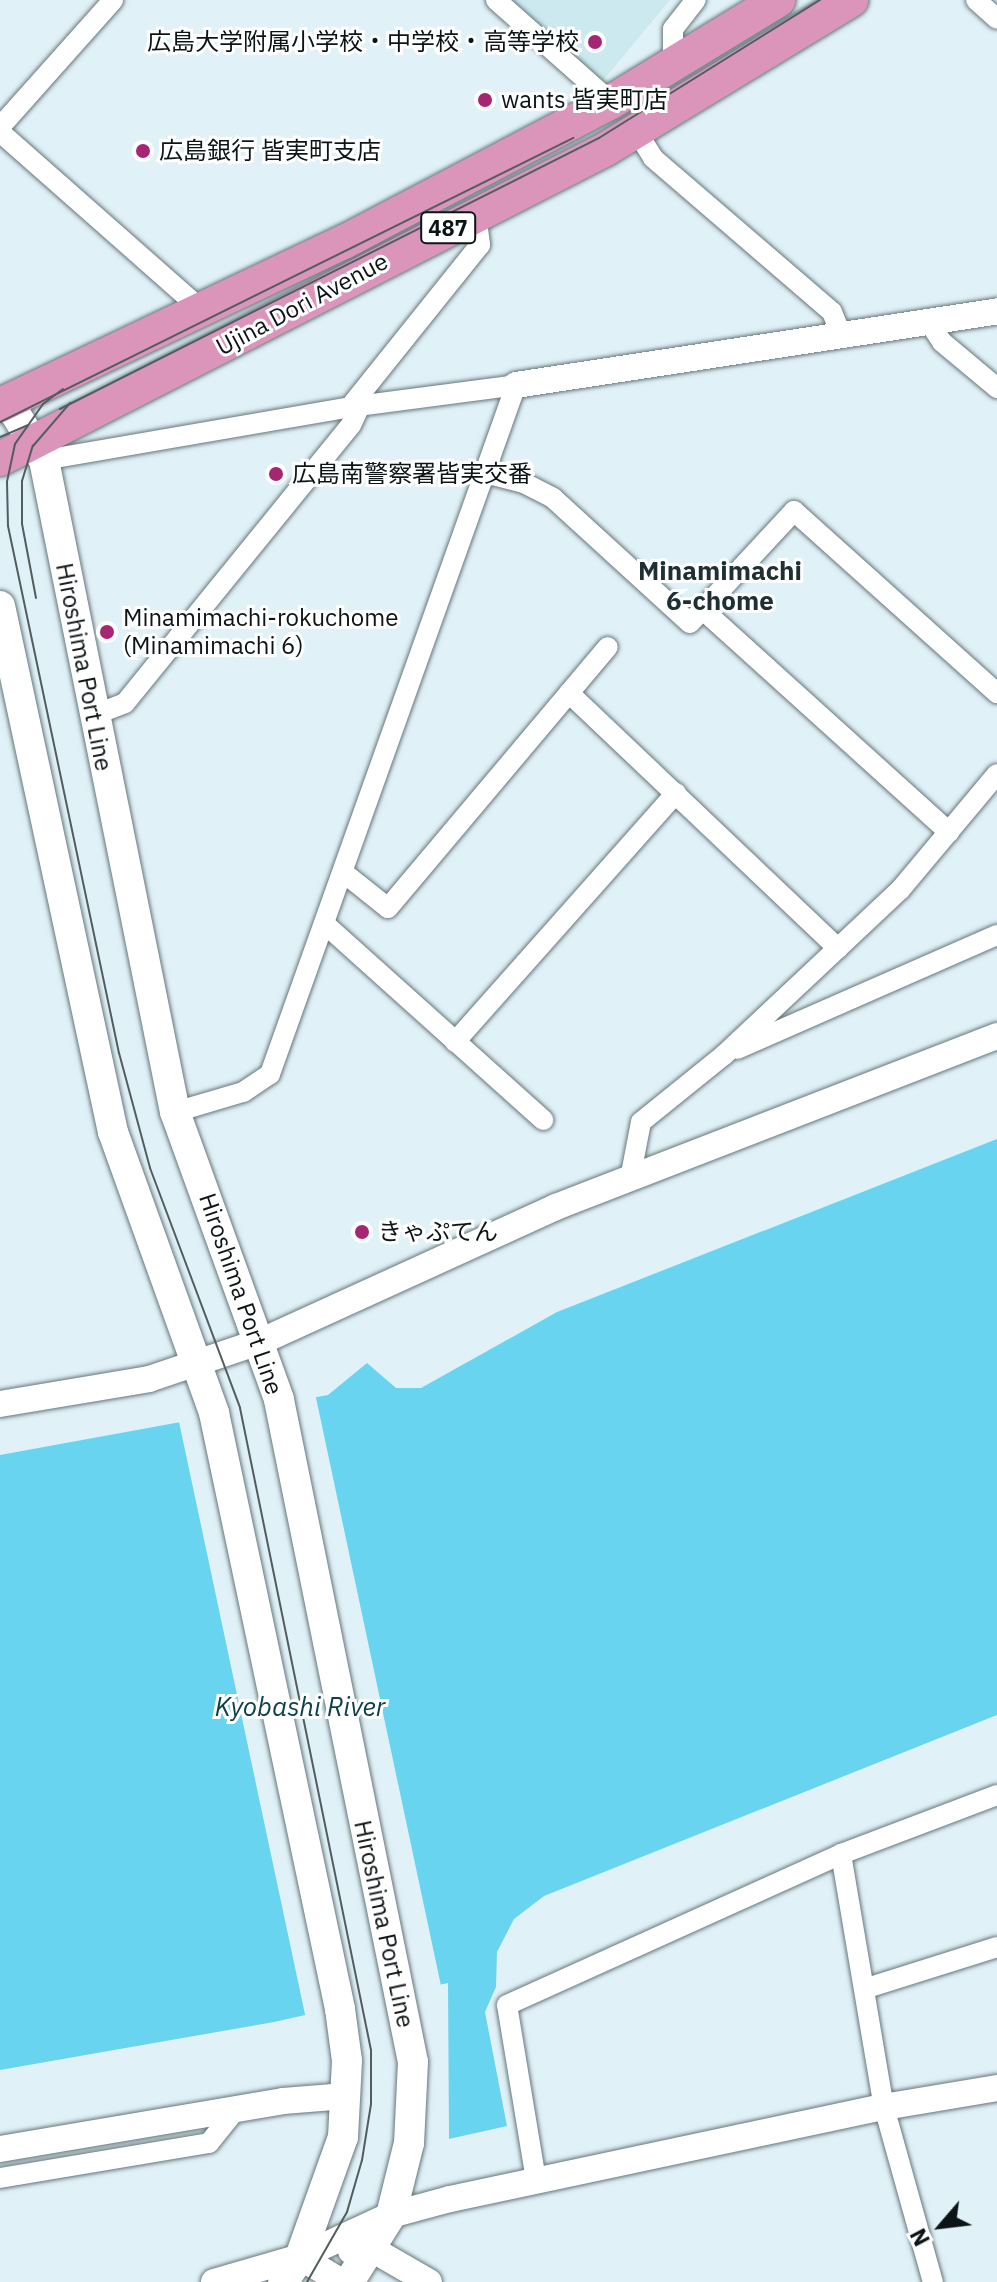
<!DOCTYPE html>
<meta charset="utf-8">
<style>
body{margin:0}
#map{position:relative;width:997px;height:2282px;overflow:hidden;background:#e0f2f8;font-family:"IBM Plex Sans","Noto Sans JP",sans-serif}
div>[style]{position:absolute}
.built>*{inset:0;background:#cde9f0}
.water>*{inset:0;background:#68d4ef}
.pier>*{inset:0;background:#e0f2f8;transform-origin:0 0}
.roads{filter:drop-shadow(0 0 2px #66777b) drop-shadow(0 0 2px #66777b)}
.minor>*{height:20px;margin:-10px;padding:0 10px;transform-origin:10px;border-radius:10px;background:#fff}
.tertiary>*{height:26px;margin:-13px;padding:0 13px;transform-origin:13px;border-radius:13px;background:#fff}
.secondary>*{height:30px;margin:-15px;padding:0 15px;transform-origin:15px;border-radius:15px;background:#fff}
.trunk>*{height:34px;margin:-17px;padding:0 17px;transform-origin:17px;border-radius:17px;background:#db94ba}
.tram>*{height:2px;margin:-1px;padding:0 1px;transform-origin:1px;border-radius:1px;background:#535d60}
.dots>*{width:22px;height:22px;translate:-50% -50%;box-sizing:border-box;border:4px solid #fff;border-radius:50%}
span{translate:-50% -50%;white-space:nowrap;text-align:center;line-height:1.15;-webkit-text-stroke:6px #fff;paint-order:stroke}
.shield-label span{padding:2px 6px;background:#fff;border:2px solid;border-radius:6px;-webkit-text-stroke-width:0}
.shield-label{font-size:22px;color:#0d1415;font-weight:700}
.poi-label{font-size:24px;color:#0d1415}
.right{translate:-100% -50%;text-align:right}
.left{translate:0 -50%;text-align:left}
.street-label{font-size:24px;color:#0d1415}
.neighbourhood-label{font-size:26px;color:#202f33;font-weight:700}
.water-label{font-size:26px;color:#0e404c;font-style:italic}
.north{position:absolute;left:901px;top:2186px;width:80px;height:80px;-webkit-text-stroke:6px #fff;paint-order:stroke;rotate:242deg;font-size:22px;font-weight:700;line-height:32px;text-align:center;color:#0d1415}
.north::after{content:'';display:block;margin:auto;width:28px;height:36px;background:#0d1415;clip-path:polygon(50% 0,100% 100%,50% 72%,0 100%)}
</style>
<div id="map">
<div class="built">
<i style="clip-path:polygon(508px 0,670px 0,601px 83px)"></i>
</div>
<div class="water">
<i style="clip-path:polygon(997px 1139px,997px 1715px,544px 1896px,514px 1919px,497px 1952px,496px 1987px,485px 2012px,507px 2126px,449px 2139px,448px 1983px,274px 2022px,0 2070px,0 1455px,328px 1395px,367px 1363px,396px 1388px,421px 1388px,557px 1312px)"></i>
</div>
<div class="pier">
<i style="left:315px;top:1393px;width:608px;height:139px;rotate:78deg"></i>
</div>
<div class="roads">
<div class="minor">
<i style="left:496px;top:0;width:154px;rotate:41.6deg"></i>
<i style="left:976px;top:0;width:28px;rotate:42deg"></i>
<i style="left:673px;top:67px;width:38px;rotate:-90deg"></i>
<i style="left:673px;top:29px;width:37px;rotate:-52deg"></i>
<i style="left:0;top:127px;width:170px;rotate:-48.3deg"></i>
<i style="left:0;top:132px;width:269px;rotate:41.4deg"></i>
<i style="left:637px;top:132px;width:31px;rotate:58deg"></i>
<i style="left:653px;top:158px;width:236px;rotate:40.7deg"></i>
<i style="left:832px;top:312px;width:24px;rotate:68deg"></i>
<i style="left:928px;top:321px;width:25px;rotate:56deg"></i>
<i style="left:942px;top:342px;width:72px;rotate:39.9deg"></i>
<i style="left:350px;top:407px;width:208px;rotate:-51.3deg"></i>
<i style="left:480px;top:245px;width:31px;rotate:-97deg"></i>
<i style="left:44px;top:460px;width:311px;rotate:-9.8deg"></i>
<i style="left:350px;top:407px;width:167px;rotate:-7.5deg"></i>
<i style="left:516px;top:385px;width:732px;rotate:109.65deg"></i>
<i style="left:270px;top:1074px;width:32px;rotate:146deg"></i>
<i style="left:243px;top:1092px;width:71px;rotate:163.6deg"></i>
<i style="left:485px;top:473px;width:40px;rotate:14.4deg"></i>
<i style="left:524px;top:483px;width:33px;rotate:27deg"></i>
<i style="left:553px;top:498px;width:185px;rotate:42.4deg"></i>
<i style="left:690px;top:623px;width:153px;rotate:-47.1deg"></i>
<i style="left:794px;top:511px;width:273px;rotate:41.9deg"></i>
<i style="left:702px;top:609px;width:333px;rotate:42.1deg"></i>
<i style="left:569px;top:693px;width:371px;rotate:43.5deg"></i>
<i style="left:94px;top:715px;width:33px;rotate:-21deg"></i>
<i style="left:125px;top:703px;width:358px;rotate:-50.9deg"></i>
<i style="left:351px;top:425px;width:21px;rotate:-65deg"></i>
<i style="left:344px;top:873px;width:56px;rotate:38.5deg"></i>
<i style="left:388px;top:908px;width:341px;rotate:-49.9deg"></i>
<i style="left:326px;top:925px;width:292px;rotate:41.9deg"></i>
<i style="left:455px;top:1042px;width:333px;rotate:-48.4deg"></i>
<i style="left:737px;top:1049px;width:284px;rotate:-23.7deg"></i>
<i style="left:630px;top:1179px;width:58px;rotate:-79.1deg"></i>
<i style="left:641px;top:1122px;width:107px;rotate:-38.9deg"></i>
<i style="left:724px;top:1055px;width:241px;rotate:-43.2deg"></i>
<i style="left:900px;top:890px;width:151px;rotate:-50.1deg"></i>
<i style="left:841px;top:1854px;width:257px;rotate:80.4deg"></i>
<i style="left:884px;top:2107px;width:182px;rotate:74.4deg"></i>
<i style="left:867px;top:1988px;width:136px;rotate:-17.5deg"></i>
<i style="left:0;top:2178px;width:212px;rotate:-9.5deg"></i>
<i style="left:209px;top:2143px;width:45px;rotate:-51.3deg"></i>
<i style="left:536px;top:2180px;width:177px;rotate:-99.4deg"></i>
<i style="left:507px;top:2005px;width:367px;rotate:-24.3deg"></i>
<i style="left:841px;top:1854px;width:167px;rotate:-20.7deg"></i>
</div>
<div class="tertiary">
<i style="left:516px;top:385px;width:487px;rotate:-8.7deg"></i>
<i style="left:0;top:1404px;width:151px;rotate:-9.5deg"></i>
<i style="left:149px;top:1379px;width:119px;rotate:-18.6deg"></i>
<i style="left:262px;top:1341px;width:323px;rotate:-24.5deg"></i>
<i style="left:556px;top:1207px;width:473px;rotate:-21.2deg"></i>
<i style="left:0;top:2149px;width:287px;rotate:-9.6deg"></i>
<i style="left:283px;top:2101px;width:63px;rotate:-4.5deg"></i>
<i style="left:351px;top:2251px;width:19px;rotate:-9deg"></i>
<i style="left:370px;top:2248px;width:68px;rotate:30deg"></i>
<i style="left:300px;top:2257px;width:49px;rotate:30.8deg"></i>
<i style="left:214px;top:2282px;width:90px;rotate:-16.2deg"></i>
<i style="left:300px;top:2257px;width:100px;rotate:-24.8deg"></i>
<i style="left:391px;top:2215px;width:61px;rotate:-15.2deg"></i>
<i style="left:450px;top:2199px;width:444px;rotate:-12deg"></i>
<i style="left:884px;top:2107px;width:115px;rotate:-9.5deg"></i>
</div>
<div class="secondary">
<i style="left:8px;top:402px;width:68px;rotate:58.2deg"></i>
<i style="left:44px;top:460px;width:665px;rotate:78.64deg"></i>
<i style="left:175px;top:1112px;width:306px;rotate:70.1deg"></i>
<i style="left:279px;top:1400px;width:675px;rotate:78.56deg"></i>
<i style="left:413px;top:2062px;width:81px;rotate:92.8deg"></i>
<i style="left:409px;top:2143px;width:74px;rotate:104deg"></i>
<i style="left:391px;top:2215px;width:79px;rotate:122.1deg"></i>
<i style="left:0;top:606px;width:538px;rotate:77.88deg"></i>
<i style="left:113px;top:1132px;width:299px;rotate:70.2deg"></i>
<i style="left:214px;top:1413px;width:609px;rotate:78.06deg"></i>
<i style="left:340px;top:2009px;width:52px;rotate:82.3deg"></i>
<i style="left:347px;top:2061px;width:76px;rotate:93deg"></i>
<i style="left:343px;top:2137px;width:127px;rotate:109.7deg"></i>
<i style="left:300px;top:2257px;width:30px;rotate:124deg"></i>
</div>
<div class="trunk">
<i style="left:0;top:405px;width:381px;rotate:-25.4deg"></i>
<i style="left:344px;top:242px;width:301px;rotate:-27.7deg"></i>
<i style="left:611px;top:102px;width:196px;rotate:-31.4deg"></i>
<i style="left:0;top:459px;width:681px;rotate:-27.09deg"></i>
<i style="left:606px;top:149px;width:287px;rotate:-31.3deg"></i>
</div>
</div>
<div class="tram">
<i style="left:63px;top:389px;width:25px;rotate:143deg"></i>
<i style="left:43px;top:404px;width:49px;rotate:125deg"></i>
<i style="left:15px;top:444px;width:39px;rotate:102deg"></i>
<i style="left:7px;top:482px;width:44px;rotate:88.7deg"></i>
<i style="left:8px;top:526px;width:539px;rotate:78.11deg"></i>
<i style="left:119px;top:1053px;width:119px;rotate:74.9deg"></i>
<i style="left:150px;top:1168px;width:256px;rotate:69.4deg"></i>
<i style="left:240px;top:1408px;width:655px;rotate:78.47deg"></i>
<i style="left:371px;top:2050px;width:54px;rotate:90deg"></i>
<i style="left:371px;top:2104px;width:57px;rotate:99.1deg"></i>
<i style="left:362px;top:2160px;width:54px;rotate:106.1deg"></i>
<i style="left:347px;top:2212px;width:81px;rotate:119.7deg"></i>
<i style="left:60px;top:409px;width:603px;rotate:-26.69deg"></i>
<i style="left:599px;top:138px;width:261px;rotate:-32deg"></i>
<i style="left:0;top:422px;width:640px;rotate:-26.36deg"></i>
<i style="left:0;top:437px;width:30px;rotate:-23deg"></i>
<i style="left:36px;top:598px;width:75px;rotate:-100.7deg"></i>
<i style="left:22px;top:524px;width:43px;rotate:-90deg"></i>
<i style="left:22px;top:481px;width:37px;rotate:-73deg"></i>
<i style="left:33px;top:446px;width:57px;rotate:-49.3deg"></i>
</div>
<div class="dots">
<i style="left:595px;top:42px;background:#a72674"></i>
<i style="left:485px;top:100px;background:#a72674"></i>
<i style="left:143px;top:151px;background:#a72674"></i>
<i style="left:276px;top:474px;background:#a72674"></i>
<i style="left:107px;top:632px;background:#a72674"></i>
<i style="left:362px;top:1232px;background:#a72674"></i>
</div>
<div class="shield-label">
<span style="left:448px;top:228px">487</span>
</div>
<div class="poi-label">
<span class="right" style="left:579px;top:42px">広島大学附属小学校・中学校・高等学校</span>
<span class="left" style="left:501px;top:100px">wants 皆実町店</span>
<span class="left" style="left:159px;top:151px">広島銀行 皆実町支店</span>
<span class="left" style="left:292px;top:474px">広島南警察署皆実交番</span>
<span class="left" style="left:123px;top:632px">Minamimachi-rokuchome<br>(Minamimachi 6)</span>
<span class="left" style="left:378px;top:1232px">きゃぷてん</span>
</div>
<div class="street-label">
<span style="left:302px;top:304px;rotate:-28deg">Ujina Dori Avenue</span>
<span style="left:84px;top:667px;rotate:79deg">Hiroshima Port Line</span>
<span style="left:241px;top:1294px;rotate:71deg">Hiroshima Port Line</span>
<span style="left:384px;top:1924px;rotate:78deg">Hiroshima Port Line</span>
</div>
<div class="neighbourhood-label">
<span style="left:720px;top:586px">Minamimachi<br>6-chome</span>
</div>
<div class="water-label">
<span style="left:300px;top:1707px">Kyobashi River</span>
</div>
<div class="north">N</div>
</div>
